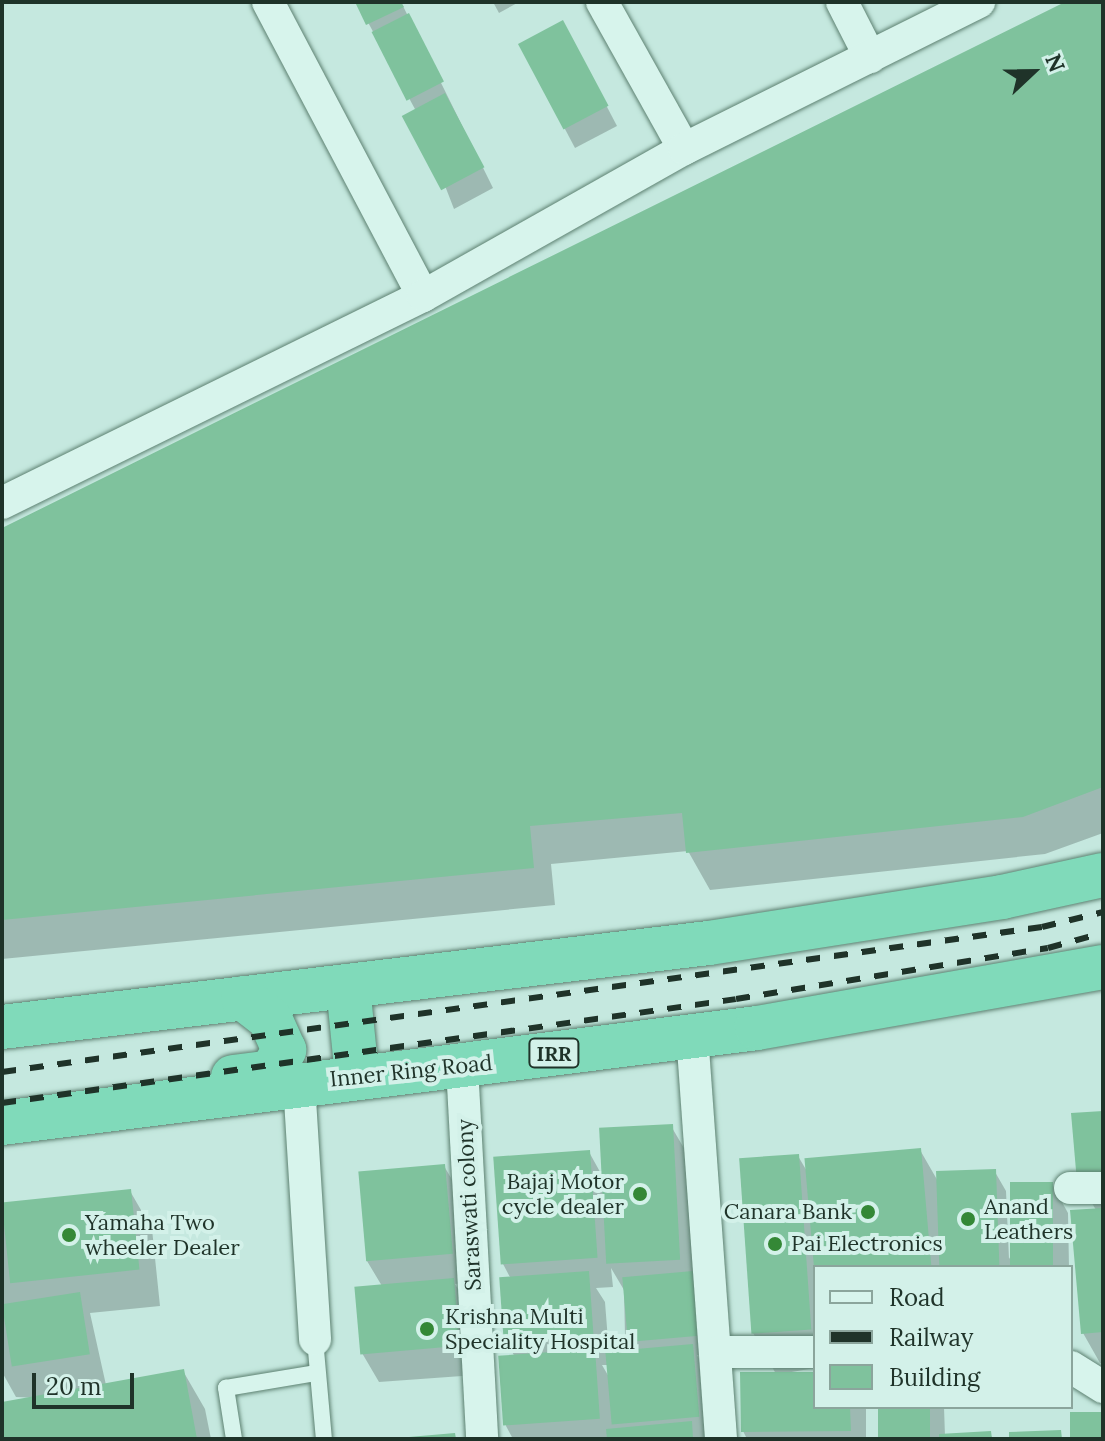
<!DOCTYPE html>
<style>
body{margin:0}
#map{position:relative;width:1105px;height:1441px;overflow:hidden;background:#c5e8df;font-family:Lora,serif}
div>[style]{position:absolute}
.shadow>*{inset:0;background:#0003}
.building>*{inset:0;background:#7fc29d;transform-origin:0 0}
.roads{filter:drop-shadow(0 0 2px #5d8171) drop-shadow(0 0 2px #5d8171)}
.service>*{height:16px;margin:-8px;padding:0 8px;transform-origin:8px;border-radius:8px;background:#d7f4ec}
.minor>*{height:32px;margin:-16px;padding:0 16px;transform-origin:16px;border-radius:16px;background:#d7f4ec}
.trunk>*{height:44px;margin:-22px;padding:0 22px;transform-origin:22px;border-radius:22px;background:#80daba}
.rail>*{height:6px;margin-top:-3px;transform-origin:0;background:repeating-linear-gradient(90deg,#1f3329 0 14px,transparent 0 28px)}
.dots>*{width:22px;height:22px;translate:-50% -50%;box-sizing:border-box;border:4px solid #d3f1e9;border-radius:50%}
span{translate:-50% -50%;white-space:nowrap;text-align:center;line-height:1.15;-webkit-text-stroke:8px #d3f1e9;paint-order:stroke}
.shield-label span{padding:2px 6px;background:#d3f1e9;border:2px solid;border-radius:6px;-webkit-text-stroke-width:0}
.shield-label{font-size:20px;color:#1f3329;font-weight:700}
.street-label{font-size:22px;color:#1f3329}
.poi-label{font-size:22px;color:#1f3329}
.right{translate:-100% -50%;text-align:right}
.left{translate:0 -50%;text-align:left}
.frame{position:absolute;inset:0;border:4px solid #1f3329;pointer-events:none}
.legend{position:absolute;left:813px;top:1265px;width:260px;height:144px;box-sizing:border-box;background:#d3f1e9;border:2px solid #8ba59c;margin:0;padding:10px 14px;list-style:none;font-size:24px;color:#1f3329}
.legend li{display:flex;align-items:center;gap:16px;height:40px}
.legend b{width:40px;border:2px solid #8ba59c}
.north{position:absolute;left:993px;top:32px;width:80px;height:80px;-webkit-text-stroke:6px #d3f1e9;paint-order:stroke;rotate:68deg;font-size:22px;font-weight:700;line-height:32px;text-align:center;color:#1f3329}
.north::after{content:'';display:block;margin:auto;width:28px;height:36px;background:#1f3329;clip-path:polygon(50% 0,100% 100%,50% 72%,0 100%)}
.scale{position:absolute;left:32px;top:1373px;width:102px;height:36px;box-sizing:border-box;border:4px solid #1f3329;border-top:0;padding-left:10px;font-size:24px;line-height:28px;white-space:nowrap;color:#1f3329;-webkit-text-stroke:6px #d3f1e9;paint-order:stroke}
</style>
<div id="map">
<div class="shadow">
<i style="clip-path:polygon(357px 2px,401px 2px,493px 188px,454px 209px,416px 111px)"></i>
<i style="clip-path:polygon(493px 2px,519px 2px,499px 13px)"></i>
<i style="clip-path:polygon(1069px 2px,1103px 2px,1103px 833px,1045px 854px,710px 890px,688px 851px,551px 864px,555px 905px,2px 959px,2px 530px)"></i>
<i style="clip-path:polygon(573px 42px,617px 126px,575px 148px,520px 44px)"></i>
<i style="clip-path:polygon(1103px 1113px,1103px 1363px,1100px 1363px,1083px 1333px,1096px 1210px,1079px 1181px)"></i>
<i style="clip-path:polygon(evenodd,671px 1126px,688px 1155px,709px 1355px,697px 1355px,708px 1376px,714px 1439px,513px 1439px,506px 1426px,515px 1357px,507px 1343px,511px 1279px,503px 1264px,589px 1152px,604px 1179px,671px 1126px,611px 1268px,624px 1290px,625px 1336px,634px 1351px,609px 1353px,605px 1302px,596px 1288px,613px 1287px,611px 1268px,671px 1126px,602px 1365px,608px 1365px,609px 1377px,602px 1365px)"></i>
<i style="clip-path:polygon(920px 1150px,939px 1183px,995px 1172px,1006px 1191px,1009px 1259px,1052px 1184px,1068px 1213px,1069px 1267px,815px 1267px,815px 1368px,780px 1374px,815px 1374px,815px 1407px,866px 1407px,866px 1439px,747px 1439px,743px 1431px,776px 1374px,753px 1333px,798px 1156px,808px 1173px)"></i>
<i style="clip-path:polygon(444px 1166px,461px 1195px,468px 1283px,455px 1284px,470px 1309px,476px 1375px,379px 1382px,362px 1353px,382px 1286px,367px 1261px,360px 1173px)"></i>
<i style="clip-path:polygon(130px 1191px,152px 1229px,160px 1306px,90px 1313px,106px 1385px,183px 1371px,205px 1409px,211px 1439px,2px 1439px,2px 1404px,39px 1398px,16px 1397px,2px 1372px,2px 1204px)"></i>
<i style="clip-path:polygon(880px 1407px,944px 1407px,945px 1436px,990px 1434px,993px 1439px,881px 1439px)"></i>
</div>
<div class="building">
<i style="clip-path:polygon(355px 2px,401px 2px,404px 7px,366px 25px)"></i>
<i style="clip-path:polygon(1065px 2px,1103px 2px,1103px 787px,1023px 817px,686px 853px,682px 813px,530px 826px,534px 868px,2px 920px,2px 528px)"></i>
<i style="left:409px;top:13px;width:77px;height:42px;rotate:63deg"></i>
<i style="left:563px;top:20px;width:97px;height:51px;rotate:62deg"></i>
<i style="left:445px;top:93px;width:84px;height:49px;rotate:62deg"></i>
<i style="clip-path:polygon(1103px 1111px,1103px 1180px,1077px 1182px,1071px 1113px)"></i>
<i style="left:673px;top:1124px;width:136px;height:74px;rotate:87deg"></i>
<i style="left:921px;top:1148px;width:119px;height:117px;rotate:85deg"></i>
<i style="left:590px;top:1150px;width:108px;height:97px;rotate:86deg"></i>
<i style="left:799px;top:1154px;width:176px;height:60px;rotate:86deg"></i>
<i style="left:445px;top:1164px;width:90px;height:87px;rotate:85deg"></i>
<i style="left:996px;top:1169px;width:98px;height:60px;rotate:88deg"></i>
<i style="left:1053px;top:1182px;width:85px;height:43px;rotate:90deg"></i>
<i style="left:131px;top:1189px;width:81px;height:130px;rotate:84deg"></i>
<i style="clip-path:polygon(1103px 1208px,1103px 1332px,1081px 1334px,1070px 1210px)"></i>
<i style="left:589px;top:1271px;width:65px;height:90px;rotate:86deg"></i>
<i style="left:693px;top:1271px;width:65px;height:71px;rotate:85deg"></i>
<i style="left:454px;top:1278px;width:68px;height:100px;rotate:85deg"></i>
<i style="left:80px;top:1292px;width:63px;height:79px;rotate:81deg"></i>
<i style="left:693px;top:1344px;width:73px;height:88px;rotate:85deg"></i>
<i style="left:595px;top:1349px;width:70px;height:97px;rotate:86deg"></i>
<i style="clip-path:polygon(184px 1369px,197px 1439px,2px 1439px,2px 1402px)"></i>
<i style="clip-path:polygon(740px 1372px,815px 1372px,815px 1407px,850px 1407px,851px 1431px,741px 1432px)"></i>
<i style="left:878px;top:1407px;width:52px;height:32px"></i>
<i style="left:1103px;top:1412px;width:27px;height:33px;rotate:90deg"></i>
<i style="clip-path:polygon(692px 1421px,693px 1439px,607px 1439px,606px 1429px)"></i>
<i style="clip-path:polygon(1061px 1430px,1062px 1439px,1009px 1439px,1009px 1432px)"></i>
<i style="clip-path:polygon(991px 1431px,992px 1439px,939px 1439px,939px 1434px)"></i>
<i style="clip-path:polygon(455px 1433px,456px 1439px,409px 1439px,409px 1437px)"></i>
</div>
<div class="roads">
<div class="service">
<i style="left:315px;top:1339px;width:100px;rotate:84.9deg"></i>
<i style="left:234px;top:1439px;width:52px;rotate:-98.9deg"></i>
<i style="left:226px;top:1388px;width:92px;rotate:-9.4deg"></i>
</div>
<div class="minor">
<i style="left:268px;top:2px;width:332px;rotate:62.2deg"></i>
<i style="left:602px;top:2px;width:168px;rotate:60.8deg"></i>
<i style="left:842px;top:2px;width:62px;rotate:63deg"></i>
<i style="left:2px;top:503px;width:469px;rotate:-26.2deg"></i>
<i style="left:423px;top:296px;width:300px;rotate:-29.4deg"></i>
<i style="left:684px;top:149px;width:330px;rotate:-26.5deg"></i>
<i style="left:692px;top:1034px;width:406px;rotate:85.9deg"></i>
<i style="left:462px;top:1066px;width:374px;rotate:86.9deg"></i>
<i style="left:299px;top:1084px;width:256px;rotate:86.4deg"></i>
<i style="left:1070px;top:1188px;width:33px"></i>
<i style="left:717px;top:1352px;width:98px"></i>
<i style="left:1071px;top:1367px;width:38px;rotate:32deg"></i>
</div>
<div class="trunk">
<i style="left:348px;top:986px;width:90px;rotate:84.3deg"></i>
<i style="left:2px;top:1027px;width:712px;rotate:-6.78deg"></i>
<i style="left:709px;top:943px;width:297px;rotate:-8.9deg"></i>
<i style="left:1002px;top:897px;width:103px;rotate:-12.3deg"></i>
<i style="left:233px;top:1077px;width:38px;rotate:-7deg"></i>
<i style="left:271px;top:1072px;width:26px;rotate:-59deg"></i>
<i style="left:284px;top:1050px;width:34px;rotate:-114deg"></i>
<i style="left:270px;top:1019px;width:34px;rotate:-142deg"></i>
<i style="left:2px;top:1123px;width:761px;rotate:-7.17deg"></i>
<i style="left:757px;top:1028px;width:351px;rotate:-10deg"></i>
</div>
</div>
<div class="rail">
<i style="left:2px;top:1072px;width:1050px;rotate:-7.94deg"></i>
<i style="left:1042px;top:927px;width:63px;rotate:-13.8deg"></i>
<i style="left:2px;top:1103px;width:741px;rotate:-8.06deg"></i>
<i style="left:736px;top:999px;width:316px;rotate:-9.3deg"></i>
<i style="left:1048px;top:948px;width:57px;rotate:-15.3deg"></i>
</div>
<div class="dots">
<i style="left:640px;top:1194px;background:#348836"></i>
<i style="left:868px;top:1212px;background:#348836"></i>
<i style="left:968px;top:1219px;background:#348836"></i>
<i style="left:69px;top:1235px;background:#348836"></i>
<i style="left:775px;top:1244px;background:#348836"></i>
<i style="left:427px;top:1329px;background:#348836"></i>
</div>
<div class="shield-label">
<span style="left:554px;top:1053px">IRR</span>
</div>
<div class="street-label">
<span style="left:411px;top:1071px;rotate:-6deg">Inner Ring Road</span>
<span style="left:469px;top:1205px;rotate:-93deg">Saraswati colony</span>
</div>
<div class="poi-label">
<span class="right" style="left:624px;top:1194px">Bajaj Motor<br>cycle dealer</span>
<span class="left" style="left:984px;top:1219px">Anand<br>Leathers</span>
<span class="right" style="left:852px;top:1212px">Canara Bank</span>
<span class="left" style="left:85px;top:1235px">Yamaha Two<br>wheeler Dealer</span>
<span class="left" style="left:791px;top:1244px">Pai Electronics</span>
<span class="left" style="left:445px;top:1329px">Krishna Multi<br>Speciality Hospital</span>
</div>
<div class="frame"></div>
<ul class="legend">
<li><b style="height:10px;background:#d7f4ec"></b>Road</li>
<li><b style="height:10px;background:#1f3329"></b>Railway</li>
<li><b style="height:22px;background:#7fc29d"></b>Building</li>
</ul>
<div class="north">N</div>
<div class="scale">20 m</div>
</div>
